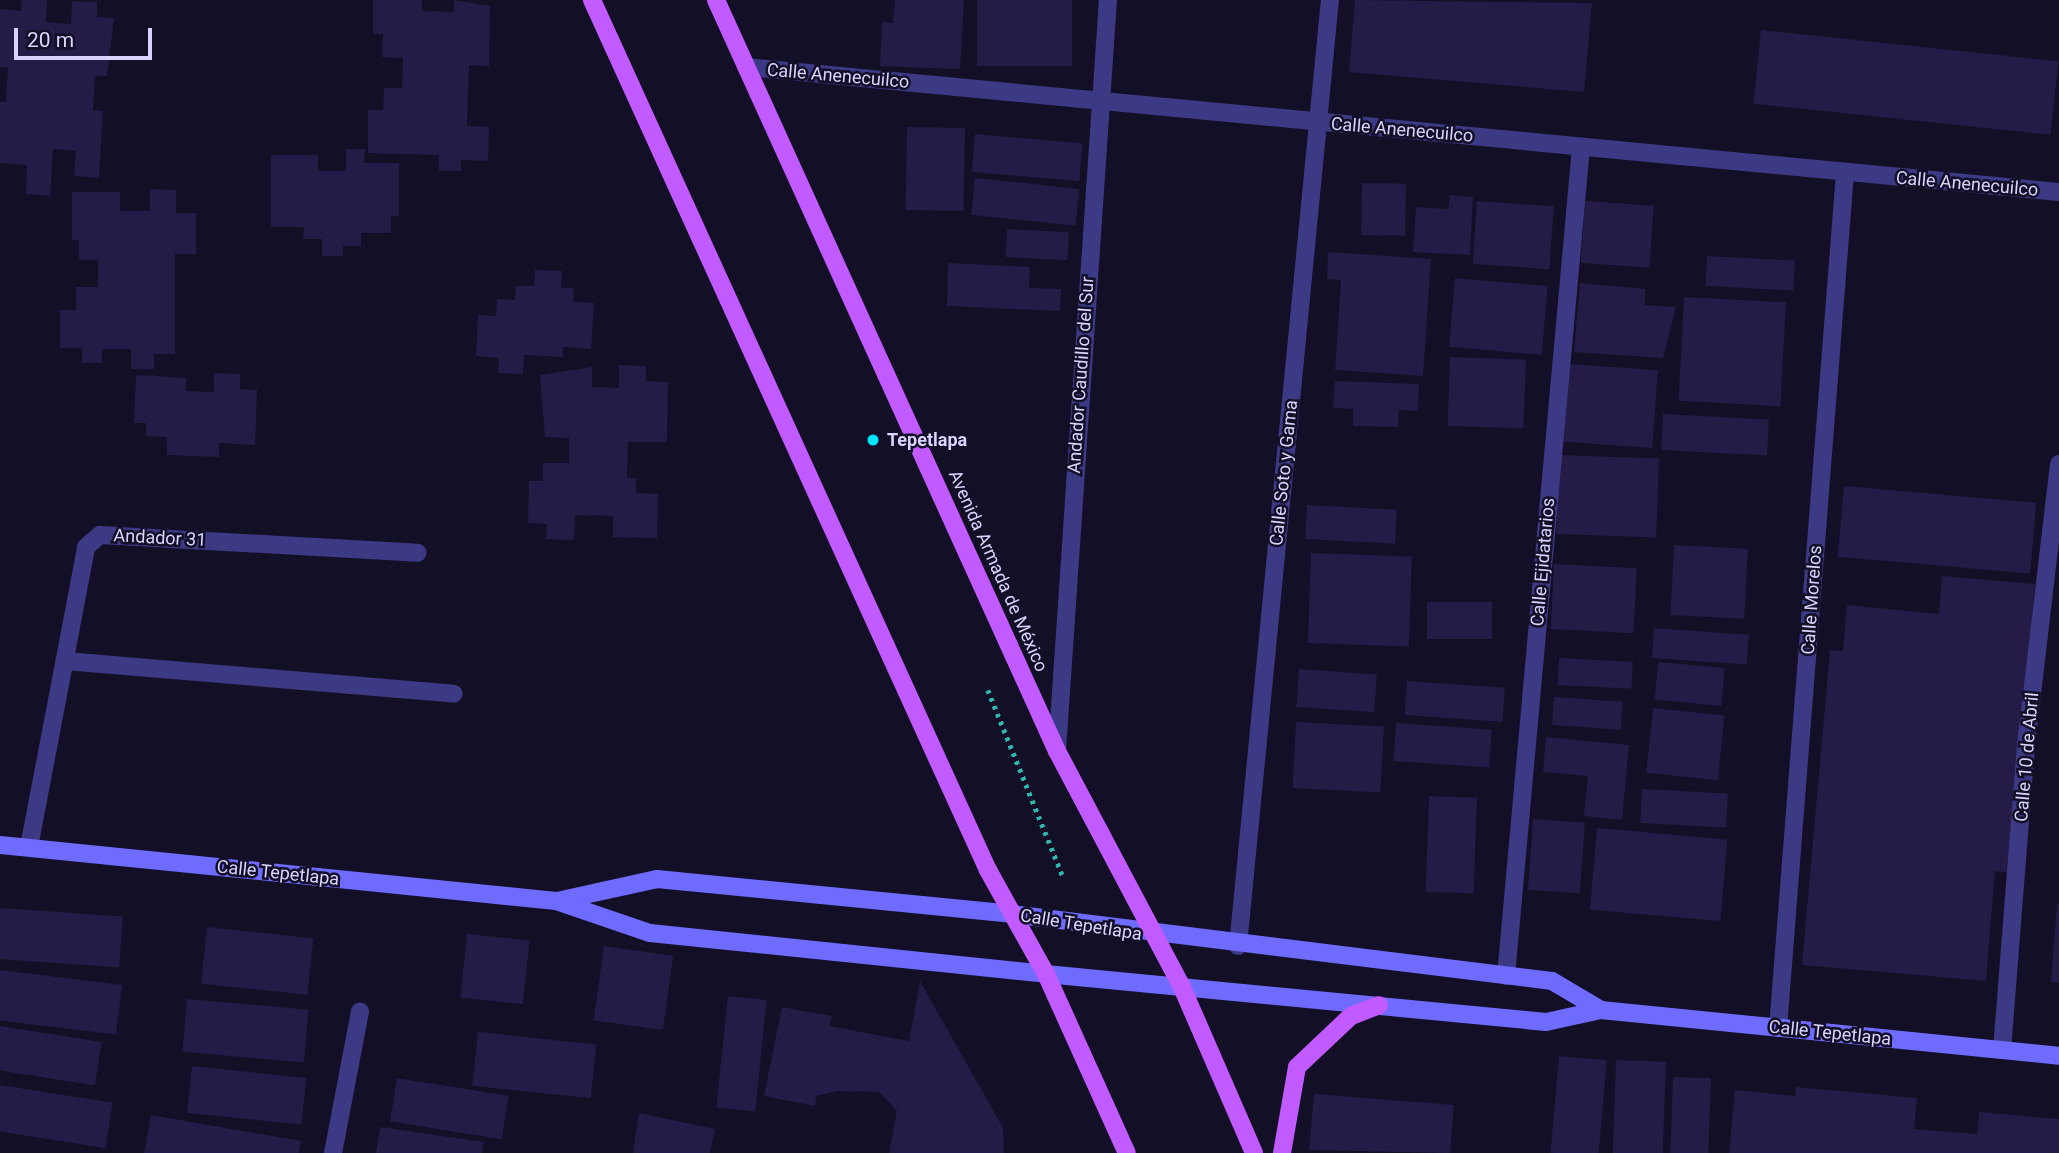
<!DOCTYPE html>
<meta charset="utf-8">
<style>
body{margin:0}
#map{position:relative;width:2059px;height:1153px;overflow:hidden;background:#130f26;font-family:Roboto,sans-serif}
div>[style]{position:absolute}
.building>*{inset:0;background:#241b47;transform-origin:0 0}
.path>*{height:4.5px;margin-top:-2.25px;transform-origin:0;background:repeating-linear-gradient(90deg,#2fb8b0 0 3.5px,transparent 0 8.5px)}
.street>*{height:18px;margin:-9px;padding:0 9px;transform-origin:9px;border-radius:9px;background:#3d3a85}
.secondary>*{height:18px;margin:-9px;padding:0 9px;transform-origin:9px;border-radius:9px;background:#6f6bff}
.primary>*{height:18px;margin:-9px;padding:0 9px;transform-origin:9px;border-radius:9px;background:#c25bff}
.dots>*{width:19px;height:19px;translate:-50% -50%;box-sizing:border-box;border:4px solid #130f26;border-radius:50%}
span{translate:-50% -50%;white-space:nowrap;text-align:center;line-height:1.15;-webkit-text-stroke:5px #130f26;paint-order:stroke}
.street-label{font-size:18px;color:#d9d4ff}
.poi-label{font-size:18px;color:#d9d4ff;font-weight:700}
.left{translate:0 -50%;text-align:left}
.scale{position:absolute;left:14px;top:28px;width:138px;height:32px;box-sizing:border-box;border:4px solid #d9d4ff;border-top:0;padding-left:9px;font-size:21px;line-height:24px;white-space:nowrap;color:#d9d4ff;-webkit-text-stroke:5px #130f26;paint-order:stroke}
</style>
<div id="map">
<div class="building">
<i style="clip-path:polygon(22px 0,47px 0,46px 22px,71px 24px,72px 1px,97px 2px,97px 17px,114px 18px,107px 76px,95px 76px,93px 110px,103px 111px,99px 178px,74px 176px,76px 151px,53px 149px,50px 196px,26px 194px,27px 165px,0 163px,0 102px,6px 102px,8px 67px,0 67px,0 9px,21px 11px)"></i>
<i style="clip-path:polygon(373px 0,422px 0,422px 11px,454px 12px,454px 0,490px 6px,489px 66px,469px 65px,467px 126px,489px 127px,488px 161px,461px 160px,461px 171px,439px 171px,439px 155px,368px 153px,368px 110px,383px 110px,384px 88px,402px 88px,403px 58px,382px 57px,383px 34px,373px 34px)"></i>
<i style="clip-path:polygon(895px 0,964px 0,960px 69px,880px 66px,882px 22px,893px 23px)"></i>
<i style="left:977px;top:0;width:95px;height:66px"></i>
<i style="clip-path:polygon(1355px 0,1592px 3px,1584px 92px,1349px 72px)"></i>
<i style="left:1761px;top:30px;width:299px;height:74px;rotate:6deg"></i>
<i style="left:907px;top:127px;width:58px;height:83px;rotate:1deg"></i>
<i style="left:975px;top:134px;width:108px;height:38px;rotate:5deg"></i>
<i style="clip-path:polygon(346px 149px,365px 149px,364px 163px,399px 163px,399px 216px,391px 216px,391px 233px,361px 233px,361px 246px,343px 246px,343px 256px,322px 256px,322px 239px,303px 239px,304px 227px,271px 227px,271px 155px,318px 155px,318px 171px,346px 171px)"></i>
<i style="left:975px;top:178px;width:105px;height:37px;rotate:6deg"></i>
<i style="left:1362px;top:183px;width:44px;height:52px;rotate:1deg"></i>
<i style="clip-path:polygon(150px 189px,176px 190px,176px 213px,196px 213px,196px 254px,175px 254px,175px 354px,154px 354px,154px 369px,131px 369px,131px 349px,102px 349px,102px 363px,82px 363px,82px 348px,60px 348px,60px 310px,76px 310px,76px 287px,98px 287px,98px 260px,79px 260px,79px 240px,72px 240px,72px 192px,120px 192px,120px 211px,150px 211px)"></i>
<i style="clip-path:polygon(1450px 195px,1473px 197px,1470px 255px,1413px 252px,1416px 207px,1448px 209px)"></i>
<i style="left:1477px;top:201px;width:77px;height:63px;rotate:4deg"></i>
<i style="left:1585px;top:201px;width:69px;height:62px;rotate:4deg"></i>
<i style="left:1007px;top:229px;width:62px;height:28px;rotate:3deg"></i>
<i style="clip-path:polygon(1328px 252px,1431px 259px,1423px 376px,1335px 370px,1341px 280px,1327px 279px)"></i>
<i style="left:1707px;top:256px;width:88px;height:30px;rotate:3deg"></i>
<i style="clip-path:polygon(948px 263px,1030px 267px,1029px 288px,1061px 289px,1060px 311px,947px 306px)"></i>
<i style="clip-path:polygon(535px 270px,562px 271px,561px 288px,574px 288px,573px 302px,594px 303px,591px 349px,563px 347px,563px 357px,524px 355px,523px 374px,498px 373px,499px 358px,476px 356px,478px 315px,496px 316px,497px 299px,515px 300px,516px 286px,534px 286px)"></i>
<i style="left:1455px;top:278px;width:93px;height:69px;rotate:5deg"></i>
<i style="clip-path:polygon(1580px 283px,1645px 289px,1645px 305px,1676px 307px,1663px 358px,1574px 352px)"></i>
<i style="left:1684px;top:297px;width:102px;height:104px;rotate:3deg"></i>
<i style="left:1450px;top:357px;width:76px;height:69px;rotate:2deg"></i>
<i style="left:1569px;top:364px;width:89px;height:78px;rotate:4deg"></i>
<i style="clip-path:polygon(619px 365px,646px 366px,646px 381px,668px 382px,667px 442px,628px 442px,627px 478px,636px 478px,636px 493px,658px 494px,657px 538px,613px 537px,613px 516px,575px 515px,574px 540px,546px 539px,547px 524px,528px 523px,529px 481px,543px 481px,543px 463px,569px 463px,569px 438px,545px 437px,540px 375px,592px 367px,592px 387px,619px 388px)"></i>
<i style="clip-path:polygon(214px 373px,240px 374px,240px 389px,257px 390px,255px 445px,219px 443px,219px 457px,167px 455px,167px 437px,146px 436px,146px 423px,134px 423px,136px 375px,186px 378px,186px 391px,214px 392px)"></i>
<i style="clip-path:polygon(1335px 381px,1419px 384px,1418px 411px,1399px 410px,1398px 427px,1353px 426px,1353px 409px,1333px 408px)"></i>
<i style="left:1663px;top:414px;width:106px;height:36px;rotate:3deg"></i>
<i style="left:1559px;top:455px;width:100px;height:79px;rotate:2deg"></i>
<i style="left:1844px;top:486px;width:193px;height:71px;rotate:5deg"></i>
<i style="left:1307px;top:505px;width:90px;height:34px;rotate:3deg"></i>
<i style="left:1674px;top:545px;width:74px;height:70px;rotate:3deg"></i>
<i style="left:1311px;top:553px;width:101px;height:90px;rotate:2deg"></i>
<i style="left:1554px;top:564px;width:83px;height:65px;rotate:3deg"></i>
<i style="clip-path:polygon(1942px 576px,2035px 584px,2010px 873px,1995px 871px,1986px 981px,1802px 965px,1830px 650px,1843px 651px,1847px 605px,1939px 614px)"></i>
<i style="left:1427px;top:602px;width:65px;height:37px"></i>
<i style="left:1654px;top:628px;width:95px;height:30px;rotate:4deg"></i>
<i style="left:1559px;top:658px;width:74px;height:27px;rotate:3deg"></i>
<i style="left:1658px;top:662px;width:67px;height:38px;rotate:5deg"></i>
<i style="left:1299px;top:669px;width:78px;height:38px;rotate:4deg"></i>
<i style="left:1407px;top:681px;width:98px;height:34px;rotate:4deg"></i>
<i style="left:1554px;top:697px;width:69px;height:28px;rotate:4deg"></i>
<i style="left:1653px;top:708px;width:72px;height:65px;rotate:6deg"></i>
<i style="left:1296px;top:722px;width:88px;height:66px;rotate:3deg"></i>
<i style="left:1396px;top:723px;width:96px;height:38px;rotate:4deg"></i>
<i style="clip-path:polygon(1546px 737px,1629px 745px,1622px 820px,1584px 816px,1588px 776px,1543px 772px)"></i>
<i style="left:1642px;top:789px;width:86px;height:34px;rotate:3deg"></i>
<i style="left:1429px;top:796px;width:48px;height:96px;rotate:2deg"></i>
<i style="left:1533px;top:819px;width:52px;height:71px;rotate:4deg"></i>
<i style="left:1597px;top:828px;width:131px;height:82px;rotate:5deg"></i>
<i style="clip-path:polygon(2057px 904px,2059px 904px,2059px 983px,2051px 982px)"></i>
<i style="left:0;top:908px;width:123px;height:51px;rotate:4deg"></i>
<i style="left:207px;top:927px;width:107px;height:57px;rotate:6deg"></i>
<i style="left:467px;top:934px;width:63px;height:64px;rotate:6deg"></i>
<i style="left:604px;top:946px;width:70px;height:75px;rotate:8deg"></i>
<i style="left:0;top:970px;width:123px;height:50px;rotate:7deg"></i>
<i style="clip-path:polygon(920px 981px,1003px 1128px,1004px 1153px,889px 1153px,897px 1111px,879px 1092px,838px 1091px,816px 1096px,815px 1106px,764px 1096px,782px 1007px,832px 1016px,829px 1026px,909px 1041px)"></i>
<i style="left:728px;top:996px;width:39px;height:112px;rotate:6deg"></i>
<i style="left:187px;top:999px;width:122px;height:53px;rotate:5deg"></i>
<i style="left:0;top:1026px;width:103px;height:44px;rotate:9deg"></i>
<i style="left:478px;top:1032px;width:119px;height:54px;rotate:6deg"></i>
<i style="left:1559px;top:1056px;width:48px;height:97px;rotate:5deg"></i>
<i style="left:1616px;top:1060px;width:50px;height:93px;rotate:2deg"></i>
<i style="left:192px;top:1066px;width:115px;height:47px;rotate:6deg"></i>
<i style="left:1673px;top:1077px;width:38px;height:76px;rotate:2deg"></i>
<i style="left:397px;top:1078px;width:113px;height:44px;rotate:9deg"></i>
<i style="left:0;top:1085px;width:114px;height:46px;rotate:9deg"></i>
<i style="clip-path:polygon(1796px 1087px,1917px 1098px,1914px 1129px,1977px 1134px,1979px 1112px,2059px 1119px,2059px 1153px,1729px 1153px,1735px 1090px,1795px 1096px)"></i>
<i style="clip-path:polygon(1314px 1094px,1454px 1105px,1450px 1153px,1309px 1150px)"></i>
<i style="clip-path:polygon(639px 1113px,715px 1129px,710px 1153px,633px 1153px)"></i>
<i style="clip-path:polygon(151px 1115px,301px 1141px,299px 1153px,144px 1153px)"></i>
<i style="clip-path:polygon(380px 1127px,484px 1142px,482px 1153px,376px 1153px)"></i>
</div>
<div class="path">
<i style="left:988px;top:690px;width:201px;rotate:68.1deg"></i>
</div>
<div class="street">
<i style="left:746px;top:67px;width:1319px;rotate:5.44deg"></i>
<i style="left:65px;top:661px;width:390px;rotate:4.8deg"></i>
<i style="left:1057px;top:751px;width:753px;rotate:-86.12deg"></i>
<i style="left:29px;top:847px;width:305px;rotate:-79.2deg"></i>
<i style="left:86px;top:547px;width:18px;rotate:-41deg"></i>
<i style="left:100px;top:535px;width:318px;rotate:3.2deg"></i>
<i style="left:1238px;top:946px;width:950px;rotate:-84.45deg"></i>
<i style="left:1506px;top:976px;width:832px;rotate:-84.83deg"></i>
<i style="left:1778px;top:1028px;width:859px;rotate:-85.52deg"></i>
<i style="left:2002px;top:1050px;width:306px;rotate:-85.5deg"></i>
<i style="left:2026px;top:745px;width:283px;rotate:-83.3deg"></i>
<i style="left:333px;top:1153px;width:144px;rotate:-79.2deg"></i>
</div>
<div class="secondary">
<i style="left:0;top:845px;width:559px;rotate:5.75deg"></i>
<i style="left:556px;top:901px;width:99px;rotate:18.8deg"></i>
<i style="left:650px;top:933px;width:398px;rotate:5.9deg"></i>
<i style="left:1046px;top:974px;width:502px;rotate:5.48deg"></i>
<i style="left:1546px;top:1022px;width:56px;rotate:-12.3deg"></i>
<i style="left:1601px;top:1010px;width:460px;rotate:5.7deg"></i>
<i style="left:557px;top:901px;width:102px;rotate:-12.4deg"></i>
<i style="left:657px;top:879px;width:356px;rotate:5.6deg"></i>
<i style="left:1011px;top:914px;width:545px;rotate:7.06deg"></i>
<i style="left:1552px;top:981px;width:57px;rotate:30.6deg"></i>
</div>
<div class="primary">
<i style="left:592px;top:0;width:956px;rotate:65.53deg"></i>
<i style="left:988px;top:870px;width:119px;rotate:60.9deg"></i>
<i style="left:1046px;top:974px;width:196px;rotate:65.7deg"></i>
<i style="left:716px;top:0;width:825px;rotate:65.58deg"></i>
<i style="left:1057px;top:751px;width:265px;rotate:62.1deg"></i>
<i style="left:1181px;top:985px;width:183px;rotate:66.5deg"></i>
<i style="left:1282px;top:1153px;width:87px;rotate:-80.1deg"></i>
<i style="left:1297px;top:1067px;width:74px;rotate:-43.4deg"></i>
<i style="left:1351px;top:1016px;width:30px;rotate:-21deg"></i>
</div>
<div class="dots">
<i style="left:873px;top:440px;background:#00e5ff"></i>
</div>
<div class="street-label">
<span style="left:838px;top:76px;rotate:5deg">Calle Anenecuilco</span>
<span style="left:1402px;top:130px;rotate:5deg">Calle Anenecuilco</span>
<span style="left:1967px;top:184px;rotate:5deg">Calle Anenecuilco</span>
<span style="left:1081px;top:375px;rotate:-86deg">Andador Caudillo del Sur</span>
<span style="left:1284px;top:473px;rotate:-84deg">Calle Soto y Gama</span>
<span style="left:160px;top:538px;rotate:3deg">Andador 31</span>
<span style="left:1543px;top:562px;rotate:-85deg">Calle Ejidatarios</span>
<span style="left:998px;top:571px;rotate:66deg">Avenida Armada de México</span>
<span style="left:1812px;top:600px;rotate:-86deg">Calle Morelos</span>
<span style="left:2027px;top:757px;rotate:-85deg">Calle 10 de Abril</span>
<span style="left:278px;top:873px;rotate:6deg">Calle Tepetlapa</span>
<span style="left:1081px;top:925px;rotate:9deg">Calle Tepetlapa</span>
<span style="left:1830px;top:1033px;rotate:6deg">Calle Tepetlapa</span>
</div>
<div class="poi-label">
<span class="left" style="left:887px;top:440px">Tepetlapa</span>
</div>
<div class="scale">20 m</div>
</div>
